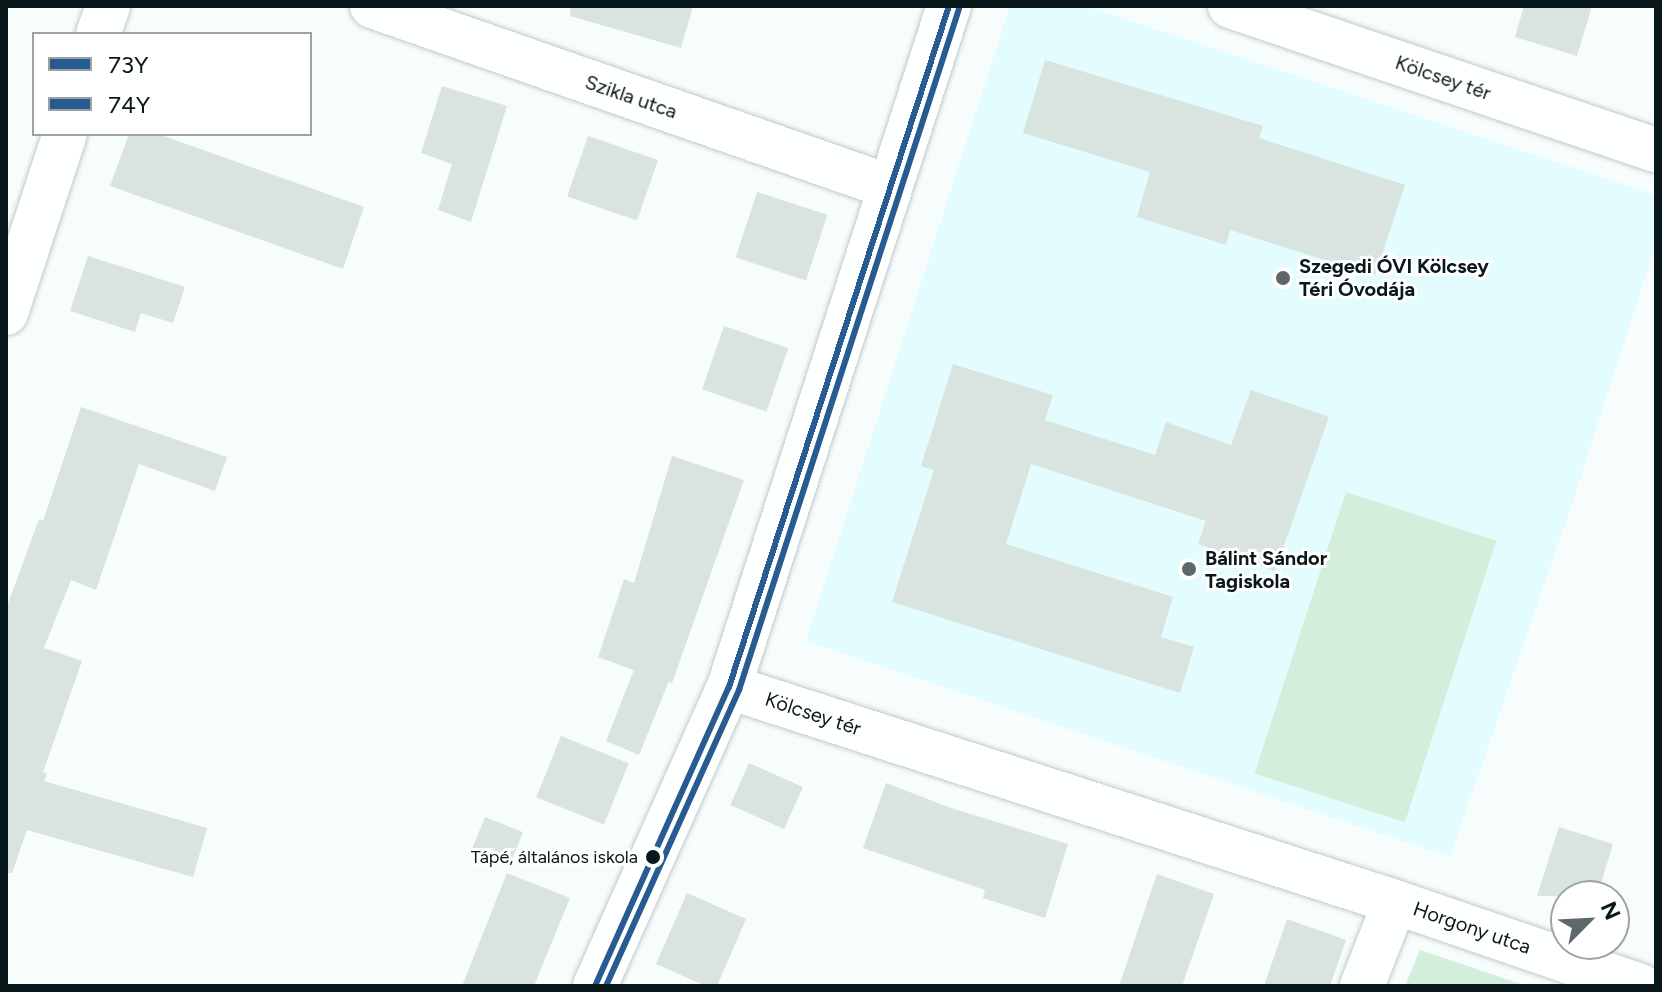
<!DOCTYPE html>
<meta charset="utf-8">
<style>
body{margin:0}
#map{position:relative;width:1662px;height:992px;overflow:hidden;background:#f7fcfc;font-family:Figtree,sans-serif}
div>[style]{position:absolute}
.built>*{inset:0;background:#e3fcfe}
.green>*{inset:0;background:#d3efdb;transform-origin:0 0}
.building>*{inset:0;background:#d9e3e0;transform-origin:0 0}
.roads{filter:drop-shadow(0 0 2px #c1caca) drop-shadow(0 0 2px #c1caca)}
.minor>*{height:44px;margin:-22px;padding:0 22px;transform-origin:22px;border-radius:22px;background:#feffff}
.tertiary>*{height:44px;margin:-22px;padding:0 22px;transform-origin:22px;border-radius:22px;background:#feffff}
.bus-1>*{height:6px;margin:-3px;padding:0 3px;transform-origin:3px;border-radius:3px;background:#275b91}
.bus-2>*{height:6px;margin:-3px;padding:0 3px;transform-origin:3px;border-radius:3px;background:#275b91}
.dots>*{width:22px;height:22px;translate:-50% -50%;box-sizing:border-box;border:4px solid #fff;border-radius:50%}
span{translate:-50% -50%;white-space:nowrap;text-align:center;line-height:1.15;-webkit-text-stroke:6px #fff;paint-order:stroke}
.bus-label{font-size:18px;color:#09181a}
.right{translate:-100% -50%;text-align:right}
.street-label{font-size:20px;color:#09181a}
.poi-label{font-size:20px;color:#09181a;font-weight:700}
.left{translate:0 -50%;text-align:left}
.frame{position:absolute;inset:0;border:8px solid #09181a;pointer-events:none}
.legend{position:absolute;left:32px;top:32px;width:280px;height:104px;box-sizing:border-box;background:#fff;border:2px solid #9da3a3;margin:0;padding:10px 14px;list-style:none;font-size:24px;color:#09181a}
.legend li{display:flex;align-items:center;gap:16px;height:40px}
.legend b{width:40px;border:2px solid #9da3a3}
.north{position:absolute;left:1550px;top:880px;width:80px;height:80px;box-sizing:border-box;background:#fff;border:2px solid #9da3a3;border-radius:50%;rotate:66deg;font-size:22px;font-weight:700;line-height:32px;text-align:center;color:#09181a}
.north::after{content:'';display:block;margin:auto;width:28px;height:36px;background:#5c6869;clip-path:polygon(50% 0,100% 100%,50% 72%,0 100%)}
</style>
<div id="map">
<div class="built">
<i style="clip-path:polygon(1010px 6px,1085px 6px,1656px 195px,1656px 243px,1574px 498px,1450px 857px,806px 641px)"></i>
</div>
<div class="green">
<i style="left:1346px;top:492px;width:158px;height:296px;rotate:18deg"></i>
<i style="clip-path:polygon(1420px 950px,1527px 986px,1405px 986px)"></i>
</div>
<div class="building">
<i style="clip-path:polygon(571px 6px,693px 6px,681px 48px,570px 16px)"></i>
<i style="clip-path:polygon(1524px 6px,1592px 6px,1577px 56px,1515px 37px)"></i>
<i style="clip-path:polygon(1045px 60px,1263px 126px,1259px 138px,1405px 185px,1375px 276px,1230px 230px,1226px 245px,1137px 217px,1150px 172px,1023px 133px)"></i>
<i style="clip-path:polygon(442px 86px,507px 106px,471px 222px,438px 210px,452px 164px,421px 153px)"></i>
<i style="clip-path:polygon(129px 134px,158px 134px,364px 207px,343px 269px,110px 186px)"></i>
<i style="left:588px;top:136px;width:74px;height:64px;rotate:19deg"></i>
<i style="left:757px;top:192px;width:74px;height:69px;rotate:18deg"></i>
<i style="clip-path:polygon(88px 256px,185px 287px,173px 323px,141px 313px,135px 332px,70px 311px)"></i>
<i style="left:724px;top:326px;width:68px;height:67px;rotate:19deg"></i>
<i style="clip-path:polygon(953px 364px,1053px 395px,1045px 420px,1155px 455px,1166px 422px,1231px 445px,1251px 390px,1329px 417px,1275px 571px,1198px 544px,1206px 521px,1031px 464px,1006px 544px,1173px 597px,1161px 637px,1194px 647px,1180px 693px,892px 602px,934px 470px,921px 466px)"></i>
<i style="clip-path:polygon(81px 407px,227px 457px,215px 491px,139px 464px,96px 590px,71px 580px,44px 648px,82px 661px,43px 772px,47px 774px,44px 781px,207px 828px,193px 877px,27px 830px,12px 873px,6px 873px,6px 609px,39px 519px,43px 521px)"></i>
<i style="clip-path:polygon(672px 456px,744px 480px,672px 683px,669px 681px,639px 755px,606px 741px,634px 670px,598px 657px,624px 579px,634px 583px)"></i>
<i style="left:561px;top:736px;width:73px;height:66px;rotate:22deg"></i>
<i style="left:749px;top:763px;width:59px;height:46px;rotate:24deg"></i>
<i style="clip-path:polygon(886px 783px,951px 808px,1068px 844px,1045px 918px,983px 898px,985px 890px,863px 848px)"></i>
<i style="left:485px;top:817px;width:41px;height:35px;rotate:22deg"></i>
<i style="clip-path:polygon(1559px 827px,1613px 844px,1597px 896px,1537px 896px)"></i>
<i style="clip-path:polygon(507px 873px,570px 898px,534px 986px,462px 986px)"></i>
<i style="clip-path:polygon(1157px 874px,1214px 894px,1182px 986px,1119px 986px)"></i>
<i style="clip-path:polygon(687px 893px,746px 919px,717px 986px,706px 986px,656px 964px)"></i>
<i style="clip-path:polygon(1287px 919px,1346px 940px,1330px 986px,1264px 986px)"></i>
</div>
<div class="roads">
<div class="minor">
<i style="left:372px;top:6px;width:549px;rotate:19.26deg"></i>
<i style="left:1230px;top:6px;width:450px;rotate:18.7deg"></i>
<i style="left:98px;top:34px;width:30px;rotate:-70deg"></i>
<i style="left:6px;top:313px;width:188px;rotate:-71.8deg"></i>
<i style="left:729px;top:687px;width:700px;rotate:17.89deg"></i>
<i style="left:1395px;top:902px;width:259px;rotate:18.9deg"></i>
<i style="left:1362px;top:986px;width:90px;rotate:-68.6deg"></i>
</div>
<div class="tertiary">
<i style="left:595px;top:986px;width:328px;rotate:-65.9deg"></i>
<i style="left:729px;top:687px;width:716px;rotate:-72.1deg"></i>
</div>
</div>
<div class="bus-1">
<i style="left:595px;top:986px;width:328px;rotate:-65.9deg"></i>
<i style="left:729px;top:687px;width:716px;rotate:-72.1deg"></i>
</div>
<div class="bus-2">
<i style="left:606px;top:986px;width:325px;rotate:-65.8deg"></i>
<i style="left:739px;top:690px;width:716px;rotate:-72.1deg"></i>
</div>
<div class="dots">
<i style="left:1283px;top:278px;background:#5c6869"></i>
<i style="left:1189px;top:569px;background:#5c6869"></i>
<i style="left:653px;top:857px;background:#09181a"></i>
</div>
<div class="bus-label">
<span class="right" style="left:638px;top:857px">Tápé, általános iskola</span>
</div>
<div class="street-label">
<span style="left:1443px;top:78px;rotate:19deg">Kölcsey tér</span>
<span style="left:631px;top:97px;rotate:19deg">Szikla utca</span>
<span style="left:813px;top:714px;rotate:18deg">Kölcsey tér</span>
<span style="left:1472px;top:928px;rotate:19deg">Horgony utca</span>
</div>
<div class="poi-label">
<span class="left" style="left:1299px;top:278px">Szegedi ÓVI Kölcsey<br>Téri Óvodája</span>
<span class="left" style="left:1205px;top:570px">Bálint Sándor<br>Tagiskola</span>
</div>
<div class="frame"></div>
<ul class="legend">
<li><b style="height:10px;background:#275b91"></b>73Y</li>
<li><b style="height:10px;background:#275b91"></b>74Y</li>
</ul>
<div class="north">N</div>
</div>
